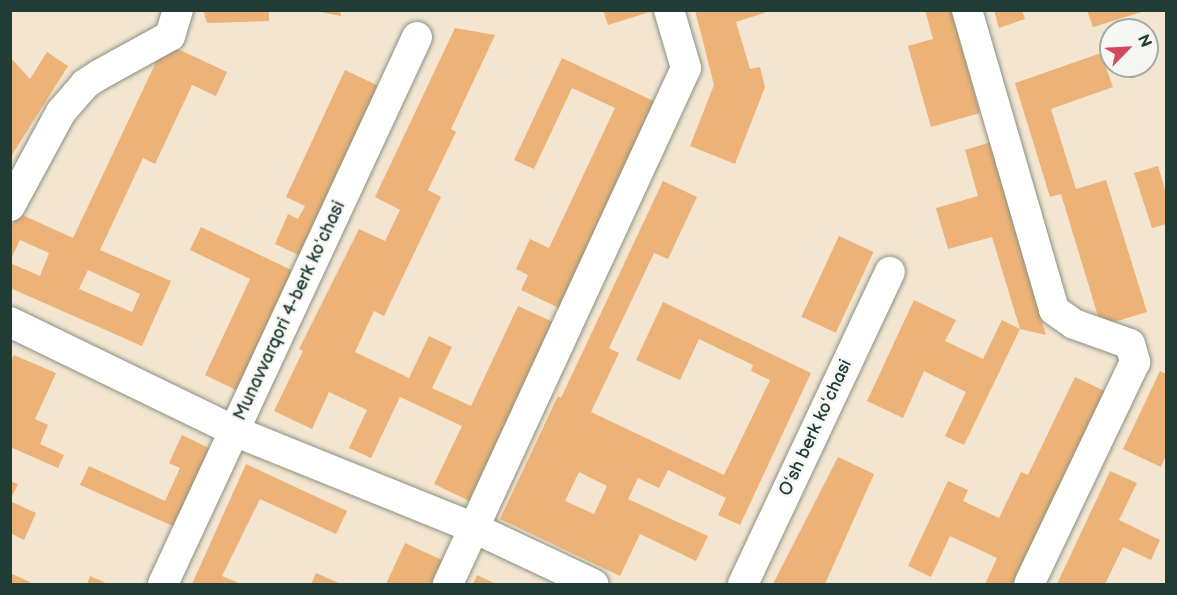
<!DOCTYPE html>
<meta charset="utf-8">
<style>
body{margin:0}
#map{position:relative;width:1177px;height:595px;overflow:hidden;background:#f3e5d0;font-family:"Balsamiq Sans",sans-serif}
div>[style]{position:absolute}
.building>*{inset:0;background:#edb277;transform-origin:0 0}
.roads{filter:drop-shadow(0 0 2px #899182) drop-shadow(0 0 2px #899182)}
.minor>*{height:30px;margin:-15px;padding:0 15px;transform-origin:15px;border-radius:15px;background:#fff}
span{translate:-50% -50%;white-space:nowrap;text-align:center;line-height:1.15;-webkit-text-stroke:5px #f6f6f2;paint-order:stroke}
.street-label{font-size:18px;color:#1f3d34}
.frame{position:absolute;inset:0;border:12px solid #1f3d34;pointer-events:none}
.north{position:absolute;left:1099px;top:18px;width:60px;height:60px;box-sizing:border-box;background:#f6f6f2;border:2px solid #a0aca6;border-radius:50%;rotate:66deg;font-size:16px;font-weight:700;line-height:24px;text-align:center;color:#1f3d34}
.north::after{content:'';display:block;margin:auto;width:21px;height:27px;background:#d1495b;clip-path:polygon(50% 0,100% 100%,50% 72%,0 100%)}
</style>
<div id="map">
<div class="building">
<i style="clip-path:polygon(203px 10px,269px 10px,269px 21px,207px 23px)"></i>
<i style="clip-path:polygon(320px 10px,340px 10px,341px 16px,320px 12px)"></i>
<i style="clip-path:polygon(603px 10px,653px 10px,653px 11px,608px 25px)"></i>
<i style="clip-path:polygon(695px 10px,773px 10px,736px 22px,750px 69px,760px 67px,765px 87px,735px 164px,690px 146px,714px 85px)"></i>
<i style="clip-path:polygon(925px 10px,951px 10px,980px 113px,931px 127px,908px 46px,933px 39px)"></i>
<i style="clip-path:polygon(994px 10px,1022px 10px,1025px 19px,999px 28px)"></i>
<i style="clip-path:polygon(1087px 10px,1145px 10px,1145px 11px,1093px 27px)"></i>
<i style="clip-path:polygon(455px 28px,495px 35px,451px 129px,456px 132px,428px 190px,441px 197px,384px 316px,374px 311px,355px 352px,409px 378px,429px 336px,452px 347px,432px 388px,471px 406px,518px 306px,553px 322px,500px 444px,497px 442px,469px 501px,434px 484px,462px 426px,400px 397px,371px 458px,349px 448px,367px 410px,329px 392px,312px 429px,274px 411px,303px 351px,299px 349px,359px 229px,385px 241px,400px 210px,375px 197px)"></i>
<i style="clip-path:polygon(evenodd,165px 43px,227px 72px,216px 96px,192px 85px,155px 164px,143px 158px,100px 250px,171px 281px,142px 346px,10px 288px,10px 263px,40px 276px,49px 253px,20px 240px,10px 261px,10px 229px,18px 213px,73px 238px,165px 43px,88px 270px,140px 294px,132px 312px,79px 289px,88px 270px)"></i>
<i style="clip-path:polygon(47px 52px,68px 66px,10px 158px,10px 57px,30px 79px)"></i>
<i style="clip-path:polygon(1101px 53px,1113px 87px,1051px 109px,1076px 189px,1106px 180px,1147px 312px,1101px 326px,1061px 194px,1050px 197px,1015px 83px)"></i>
<i style="clip-path:polygon(562px 58px,660px 104px,561px 309px,521px 290px,528px 275px,516px 269px,530px 239px,549px 248px,615px 108px,572px 88px,534px 169px,514px 160px)"></i>
<i style="clip-path:polygon(345px 70px,385px 89px,305px 258px,275px 244px,288px 214px,298px 219px,305px 206px,286px 197px)"></i>
<i style="clip-path:polygon(991px 142px,1046px 335px,1020px 329px,964px 445px,945px 436px,966px 392px,924px 371px,903px 418px,867px 401px,914px 300px,956px 320px,945px 341px,983px 359px,1002px 320px,1020px 329px,992px 237px,948px 249px,936px 208px,978px 196px,965px 150px)"></i>
<i style="clip-path:polygon(1158px 166px,1166px 193px,1166px 224px,1152px 228px,1134px 173px)"></i>
<i style="clip-path:polygon(evenodd,663px 181px,697px 197px,668px 259px,654px 253px,609px 348px,619px 353px,591px 412px,724px 475px,770px 380px,751px 371px,753px 365px,699px 339px,680px 380px,636px 360px,663px 302px,811px 373px,740px 525px,718px 515px,726px 498px,668px 470px,659px 488px,638px 478px,628px 499px,708px 536px,696px 561px,640px 534px,620px 576px,500px 519px,558px 396px,561px 398px,663px 181px,579px 472px,607px 486px,594px 514px,565px 501px,579px 472px)"></i>
<i style="clip-path:polygon(201px 227px,300px 274px,244px 394px,205px 375px,250px 279px,190px 250px)"></i>
<i style="left:839px;top:236px;width:38px;height:89px;rotate:25deg"></i>
<i style="clip-path:polygon(14px 355px,56px 373px,35px 419px,48px 425px,40px 444px,64px 455px,58px 468px,10px 447px,10px 362px)"></i>
<i style="clip-path:polygon(1160px 371px,1166px 374px,1166px 455px,1161px 467px,1123px 449px)"></i>
<i style="clip-path:polygon(1075px 377px,1109px 393px,1019px 584px,985px 584px,997px 558px,950px 536px,931px 577px,908px 566px,948px 481px,968px 490px,963px 501px,999px 518px,1021px 472px,1028px 475px)"></i>
<i style="clip-path:polygon(182px 435px,217px 452px,182px 530px,80px 485px,89px 466px,165px 501px,180px 468px,169px 463px)"></i>
<i style="clip-path:polygon(838px 457px,874px 474px,825px 584px,773px 584px)"></i>
<i style="clip-path:polygon(246px 464px,347px 511px,336px 534px,260px 499px,222px 576px,241px 584px,192px 584px)"></i>
<i style="clip-path:polygon(1110px 471px,1137px 483px,1119px 520px,1160px 540px,1151px 560px,1123px 547px,1105px 584px,1057px 584px)"></i>
<i style="clip-path:polygon(10px 481px,18px 484px,10px 500px)"></i>
<i style="clip-path:polygon(10px 501px,36px 513px,24px 540px,10px 533px)"></i>
<i style="clip-path:polygon(405px 543px,442px 560px,431px 584px,386px 584px)"></i>
<i style="clip-path:polygon(10px 573px,30px 582px,30px 584px,10px 584px)"></i>
<i style="clip-path:polygon(316px 573px,341px 584px,311px 584px)"></i>
<i style="clip-path:polygon(477px 575px,496px 584px,473px 584px)"></i>
<i style="clip-path:polygon(90px 576px,108px 584px,87px 584px)"></i>
</div>
<div class="roads">
<div class="minor">
<i style="left:967px;top:10px;width:312px;rotate:73.8deg"></i>
<i style="left:1054px;top:310px;width:24px;rotate:35deg"></i>
<i style="left:1074px;top:324px;width:59px;rotate:19.7deg"></i>
<i style="left:1130px;top:344px;width:19px;rotate:74deg"></i>
<i style="left:1135px;top:362px;width:246px;rotate:115.5deg"></i>
<i style="left:10px;top:206px;width:107px;rotate:-61.5deg"></i>
<i style="left:61px;top:112px;width:37px;rotate:-49deg"></i>
<i style="left:85px;top:84px;width:17px;rotate:-33deg"></i>
<i style="left:99px;top:75px;width:81px;rotate:-28.8deg"></i>
<i style="left:170px;top:36px;width:27px;rotate:-73deg"></i>
<i style="left:10px;top:322px;width:249px;rotate:25.9deg"></i>
<i style="left:234px;top:431px;width:259px;rotate:22deg"></i>
<i style="left:474px;top:528px;width:132px;rotate:25.2deg"></i>
<i style="left:163px;top:584px;width:603px;rotate:-65.09deg"></i>
<i style="left:448px;top:584px;width:568px;rotate:-65.24deg"></i>
<i style="left:686px;top:68px;width:60px;rotate:-106.3deg"></i>
<i style="left:743px;top:584px;width:345px;rotate:-64.8deg"></i>
</div>
</div>
<div class="street-label">
<span style="left:290px;top:311px;rotate:-65deg">Munavvarqori 4-berk koʻchasi</span>
<span style="left:816px;top:428px;rotate:-65deg">Oʻsh berk koʻchasi</span>
</div>
<div class="frame"></div>
<div class="north">N</div>
</div>
